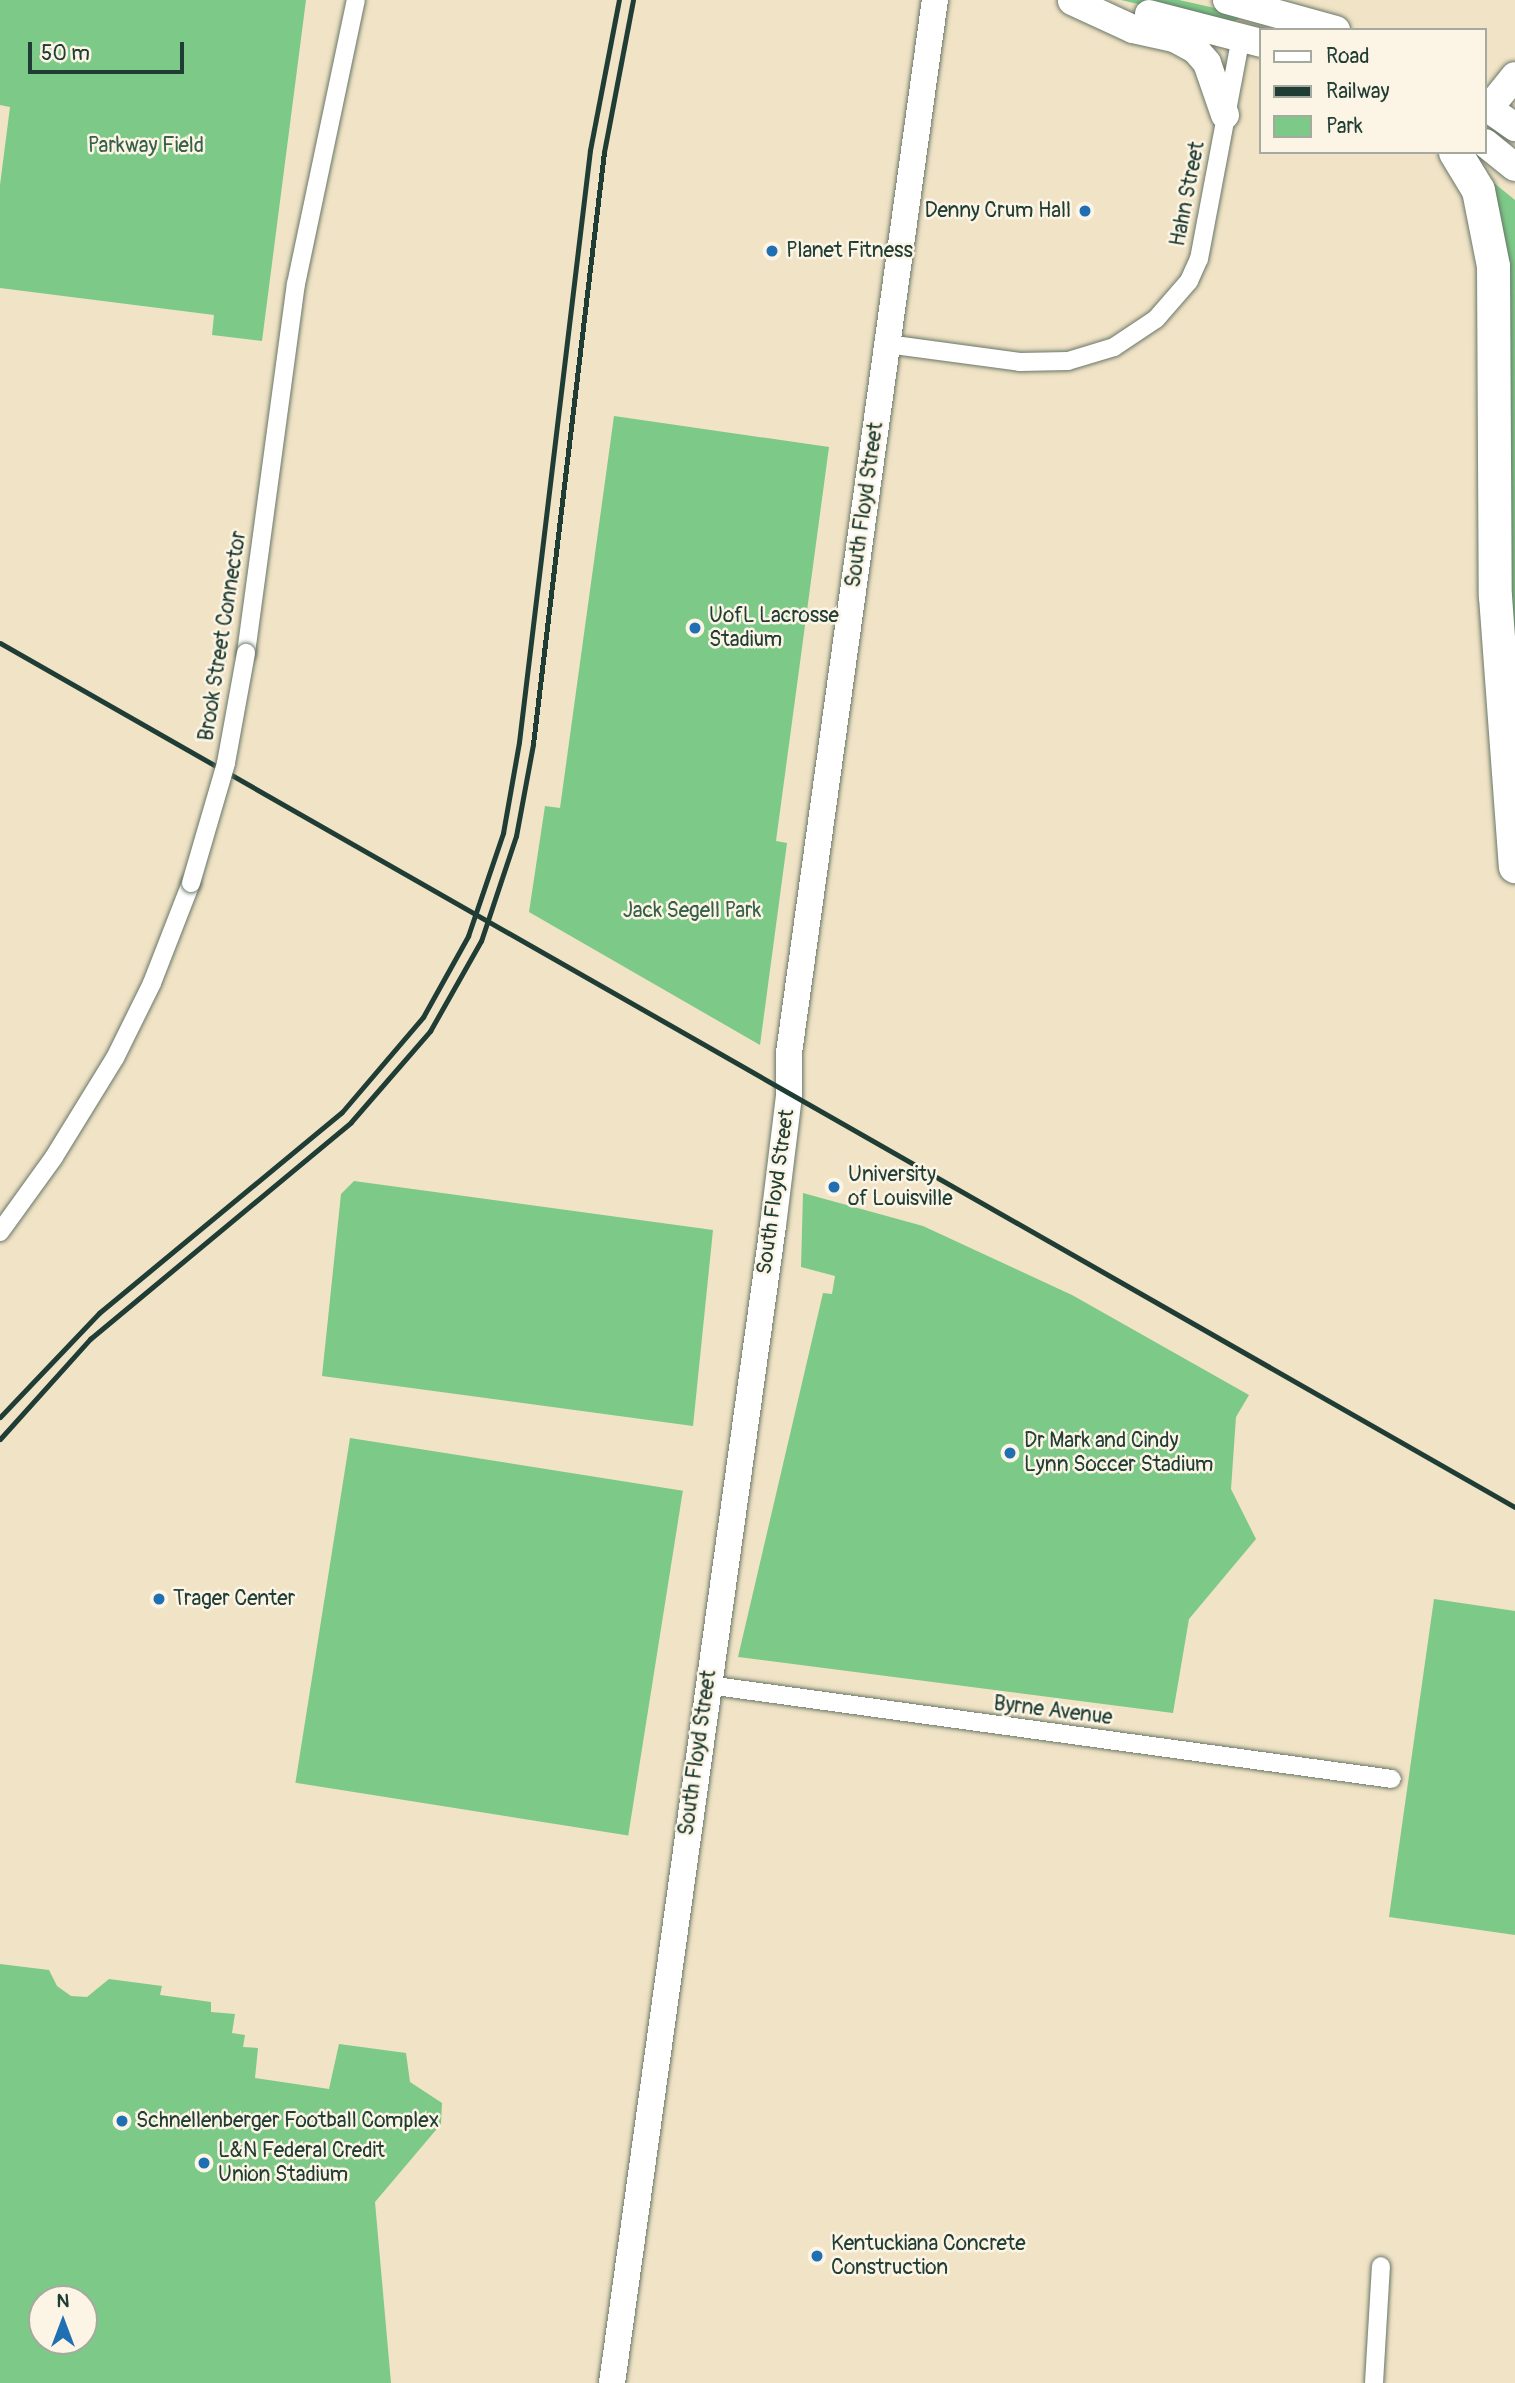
<!DOCTYPE html>
<style>
body{margin:0}
#map{position:relative;width:1515px;height:2383px;overflow:hidden;background:#f1e3c6;font-family:Pangolin,sans-serif}
div>[style]{position:absolute}
.green>*{inset:0;background:#7dc988;transform-origin:0 0}
.roads{filter:drop-shadow(0 0 2px #687767) drop-shadow(0 0 2px #687767)}
.street>*{height:18px;margin:-9px;padding:0 9px;transform-origin:9px;border-radius:9px;background:#fff}
.secondary>*{height:26px;margin:-13px;padding:0 13px;transform-origin:13px;border-radius:13px;background:#fff}
.primary>*{height:28px;margin:-14px;padding:0 14px;transform-origin:14px;border-radius:14px;background:#fff}
.highway>*{height:33px;margin:-16.5px;padding:0 16.5px;transform-origin:16.5px;border-radius:16.5px;background:#fff}
.rail>*{height:5px;margin:-2.5px;padding:0 2.5px;transform-origin:2.5px;border-radius:2.5px;background:#1f3d34}
.bridges{filter:drop-shadow(0 0 2px #687767) drop-shadow(0 0 2px #687767)}
.street-bridge>*{height:18px;margin:-9px;padding:0 9px;transform-origin:9px;border-radius:9px;background:#fff}
.dots>*{width:19px;height:19px;translate:-50% -50%;box-sizing:border-box;border:4px solid #fcf5e5;border-radius:50%}
span{translate:-50% -50%;white-space:nowrap;text-align:center;line-height:1.15;-webkit-text-stroke:5px #fcf5e5;paint-order:stroke}
.park-label{font-size:21px;color:#366049}
.street-label{font-size:21px;color:#1f3d34}
.poi-label{font-size:21px;color:#1f3d34}
.right{translate:-100% -50%;text-align:right}
.left{translate:0 -50%;text-align:left}
.legend{position:absolute;left:1259px;top:28px;width:228px;height:126px;box-sizing:border-box;background:#fcf5e5;border:2px solid #a4ab9e;margin:0;padding:9px 12px;list-style:none;font-size:21px;color:#1f3d34}
.legend li{display:flex;align-items:center;gap:14px;height:35px}
.legend b{width:35px;border:2px solid #a4ab9e}
.north{position:absolute;left:28px;top:2285px;width:70px;height:70px;box-sizing:border-box;background:#fcf5e5;border:2px solid #a4ab9e;border-radius:50%;rotate:0deg;font-size:19px;font-weight:700;line-height:28px;text-align:center;color:#1f3d34}
.north::after{content:'';display:block;margin:auto;width:24px;height:32px;background:#1f6fb2;clip-path:polygon(50% 0,100% 100%,50% 72%,0 100%)}
.scale{position:absolute;left:28px;top:42px;width:156px;height:32px;box-sizing:border-box;border:4px solid #1f3d34;border-top:0;padding-left:9px;font-size:21px;line-height:24px;white-space:nowrap;color:#1f3d34;-webkit-text-stroke:5px #fcf5e5;paint-order:stroke}
</style>
<div id="map">
<div class="green">
<i style="clip-path:polygon(0 0,306px 0,262px 341px,212px 335px,214px 315px,0 288px,0 185px,10px 107px,0 105px)"></i>
<i style="clip-path:polygon(1121px 0,1179px 0,1246px 15px,1227px 25px)"></i>
<i style="clip-path:polygon(1489px 179px,1515px 200px,1515px 786px)"></i>
<i style="clip-path:polygon(614px 416px,829px 447px,776px 841px,787px 843px,760px 1045px,529px 912px,545px 806px,560px 808px)"></i>
<i style="clip-path:polygon(354px 1181px,713px 1230px,693px 1426px,322px 1376px,341px 1194px)"></i>
<i style="clip-path:polygon(803px 1193px,923px 1226px,1072px 1295px,1249px 1395px,1236px 1417px,1231px 1489px,1256px 1539px,1189px 1619px,1173px 1713px,738px 1657px,823px 1293px,832px 1294px,835px 1276px,801px 1267px)"></i>
<i style="left:350px;top:1438px;width:337px;height:349px;rotate:9deg"></i>
<i style="clip-path:polygon(1434px 1599px,1515px 1611px,1515px 1935px,1389px 1917px)"></i>
<i style="clip-path:polygon(evenodd,0 1964px,49px 1970px,57px 1986px,71px 1996px,87px 1997px,109px 1979px,162px 1986px,160px 1995px,211px 2002px,211px 2012px,235px 2014px,232px 2033px,245px 2035px,243px 2047px,258px 2048px,255px 2078px,329px 2089px,339px 2044px,406px 2053px,410px 2082px,442px 2103px,441px 2124px,375px 2202px,391px 2383px,0 2383px,0 1964px,42px 2299px,84px 2299px,84px 2341px,42px 2341px,42px 2299px)"></i>
</div>
<div class="roads">
<div class="street">
<i style="left:887px;top:344px;width:134px;rotate:7.7deg"></i>
<i style="left:1020px;top:362px;width:48px;rotate:-1.2deg"></i>
<i style="left:1068px;top:361px;width:48px;rotate:-16.9deg"></i>
<i style="left:1114px;top:347px;width:50px;rotate:-33.7deg"></i>
<i style="left:1156px;top:319px;width:50px;rotate:-49deg"></i>
<i style="left:1189px;top:281px;width:24px;rotate:-66deg"></i>
<i style="left:1199px;top:259px;width:226px;rotate:-79.3deg"></i>
<i style="left:246px;top:653px;width:372px;rotate:-82.3deg"></i>
<i style="left:296px;top:284px;width:290px;rotate:-78.1deg"></i>
<i style="left:0;top:1232px;width:92px;rotate:-54.2deg"></i>
<i style="left:54px;top:1157px;width:116px;rotate:-58.4deg"></i>
<i style="left:115px;top:1058px;width:84px;rotate:-63.7deg"></i>
<i style="left:152px;top:983px;width:107px;rotate:-68.7deg"></i>
<i style="left:708px;top:1685px;width:690px;rotate:7.82deg"></i>
<i style="left:1374px;top:2383px;width:117px;rotate:-86.6deg"></i>
</div>
<div class="secondary">
<i style="left:612px;top:2383px;width:1168px;rotate:-82.08deg"></i>
<i style="left:773px;top:1226px;width:131px;rotate:-83deg"></i>
<i style="left:789px;top:1096px;width:43px;rotate:-90deg"></i>
<i style="left:789px;top:1053px;width:1063px;rotate:-82.11deg"></i>
</div>
<div class="primary">
<i style="left:1227px;top:0;width:113px;rotate:15.4deg"></i>
<i style="left:1072px;top:1px;width:67px;rotate:24.7deg"></i>
<i style="left:1133px;top:29px;width:42px;rotate:12.4deg"></i>
<i style="left:1174px;top:38px;width:24px;rotate:28deg"></i>
<i style="left:1195px;top:49px;width:18px;rotate:49deg"></i>
<i style="left:1207px;top:63px;width:55px;rotate:70.9deg"></i>
<i style="left:1149px;top:14px;width:116px;rotate:14.5deg"></i>
<i style="left:1485px;top:106px;width:37px;rotate:35deg"></i>
<i style="left:1489px;top:108px;width:41px;rotate:-50.9deg"></i>
<i style="left:1485px;top:143px;width:38px;rotate:39deg"></i>
</div>
<div class="highway">
<i style="left:1455px;top:152px;width:44px;rotate:58.8deg"></i>
<i style="left:1478px;top:190px;width:77px;rotate:78.8deg"></i>
<i style="left:1493px;top:266px;width:330px;rotate:89.7deg"></i>
<i style="left:1495px;top:596px;width:271px;rotate:85.8deg"></i>
</div>
</div>
<div class="rail">
<i style="left:0;top:643px;width:1744px;rotate:29.7deg"></i>
<i style="left:0;top:1417px;width:144px;rotate:-46.4deg"></i>
<i style="left:99px;top:1313px;width:315px;rotate:-39.6deg"></i>
<i style="left:342px;top:1112px;width:125px;rotate:-49.5deg"></i>
<i style="left:423px;top:1017px;width:93px;rotate:-60.9deg"></i>
<i style="left:468px;top:936px;width:109px;rotate:-71.2deg"></i>
<i style="left:503px;top:833px;width:92px;rotate:-80deg"></i>
<i style="left:519px;top:742px;width:596px;rotate:-83.16deg"></i>
<i style="left:590px;top:150px;width:153px;rotate:-79.1deg"></i>
<i style="left:0;top:1439px;width:135px;rotate:-48deg"></i>
<i style="left:90px;top:1339px;width:339px;rotate:-39.7deg"></i>
<i style="left:351px;top:1122px;width:121px;rotate:-49deg"></i>
<i style="left:430px;top:1031px;width:103px;rotate:-60.5deg"></i>
<i style="left:481px;top:941px;width:111px;rotate:-71.6deg"></i>
<i style="left:516px;top:836px;width:94px;rotate:-79.5deg"></i>
<i style="left:533px;top:744px;width:596px;rotate:-83.16deg"></i>
<i style="left:604px;top:152px;width:155px;rotate:-79.2deg"></i>
</div>
<div class="bridges">
<div class="street-bridge">
<i style="left:191px;top:883px;width:125px;rotate:-73.7deg"></i>
<i style="left:226px;top:763px;width:112px;rotate:-79.7deg"></i>
</div>
</div>
<div class="dots">
<i style="left:1085px;top:211px;background:#1f6fb2"></i>
<i style="left:772px;top:251px;background:#1f6fb2"></i>
<i style="left:695px;top:628px;background:#1f6fb2"></i>
<i style="left:834px;top:1187px;background:#1f6fb2"></i>
<i style="left:1010px;top:1453px;background:#1f6fb2"></i>
<i style="left:159px;top:1599px;background:#1f6fb2"></i>
<i style="left:122px;top:2121px;background:#1f6fb2"></i>
<i style="left:204px;top:2163px;background:#1f6fb2"></i>
<i style="left:817px;top:2256px;background:#1f6fb2"></i>
</div>
<div class="park-label">
<span style="left:146px;top:146px">Parkway Field</span>
<span style="left:692px;top:911px">Jack Segell Park</span>
</div>
<div class="street-label">
<span style="left:1188px;top:194px;rotate:-79deg">Hahn Street</span>
<span style="left:865px;top:505px;rotate:-82deg">South Floyd Street</span>
<span style="left:223px;top:636px;rotate:-81deg">Brook Street Connector</span>
<span style="left:776px;top:1192px;rotate:-82deg">South Floyd Street</span>
<span style="left:1053px;top:1711px;rotate:7deg">Byrne Avenue</span>
<span style="left:698px;top:1753px;rotate:-82deg">South Floyd Street</span>
</div>
<div class="poi-label">
<span class="right" style="left:1071px;top:211px">Denny Crum Hall</span>
<span class="left" style="left:786px;top:251px">Planet Fitness</span>
<span class="left" style="left:709px;top:628px">UofL Lacrosse<br>Stadium</span>
<span class="left" style="left:848px;top:1187px">University<br>of Louisville</span>
<span class="left" style="left:1024px;top:1453px">Dr Mark and Cindy<br>Lynn Soccer Stadium</span>
<span class="left" style="left:173px;top:1599px">Trager Center</span>
<span class="left" style="left:136px;top:2121px">Schnellenberger Football Complex</span>
<span class="left" style="left:218px;top:2163px">L&amp;N Federal Credit<br>Union Stadium</span>
<span class="left" style="left:831px;top:2256px">Kentuckiana Concrete<br>Construction</span>
</div>
<ul class="legend">
<li><b style="height:9px;background:#fff"></b>Road</li>
<li><b style="height:9px;background:#1f3d34"></b>Railway</li>
<li><b style="height:19px;background:#7dc988"></b>Park</li>
</ul>
<div class="north">N</div>
<div class="scale">50 m</div>
</div>
